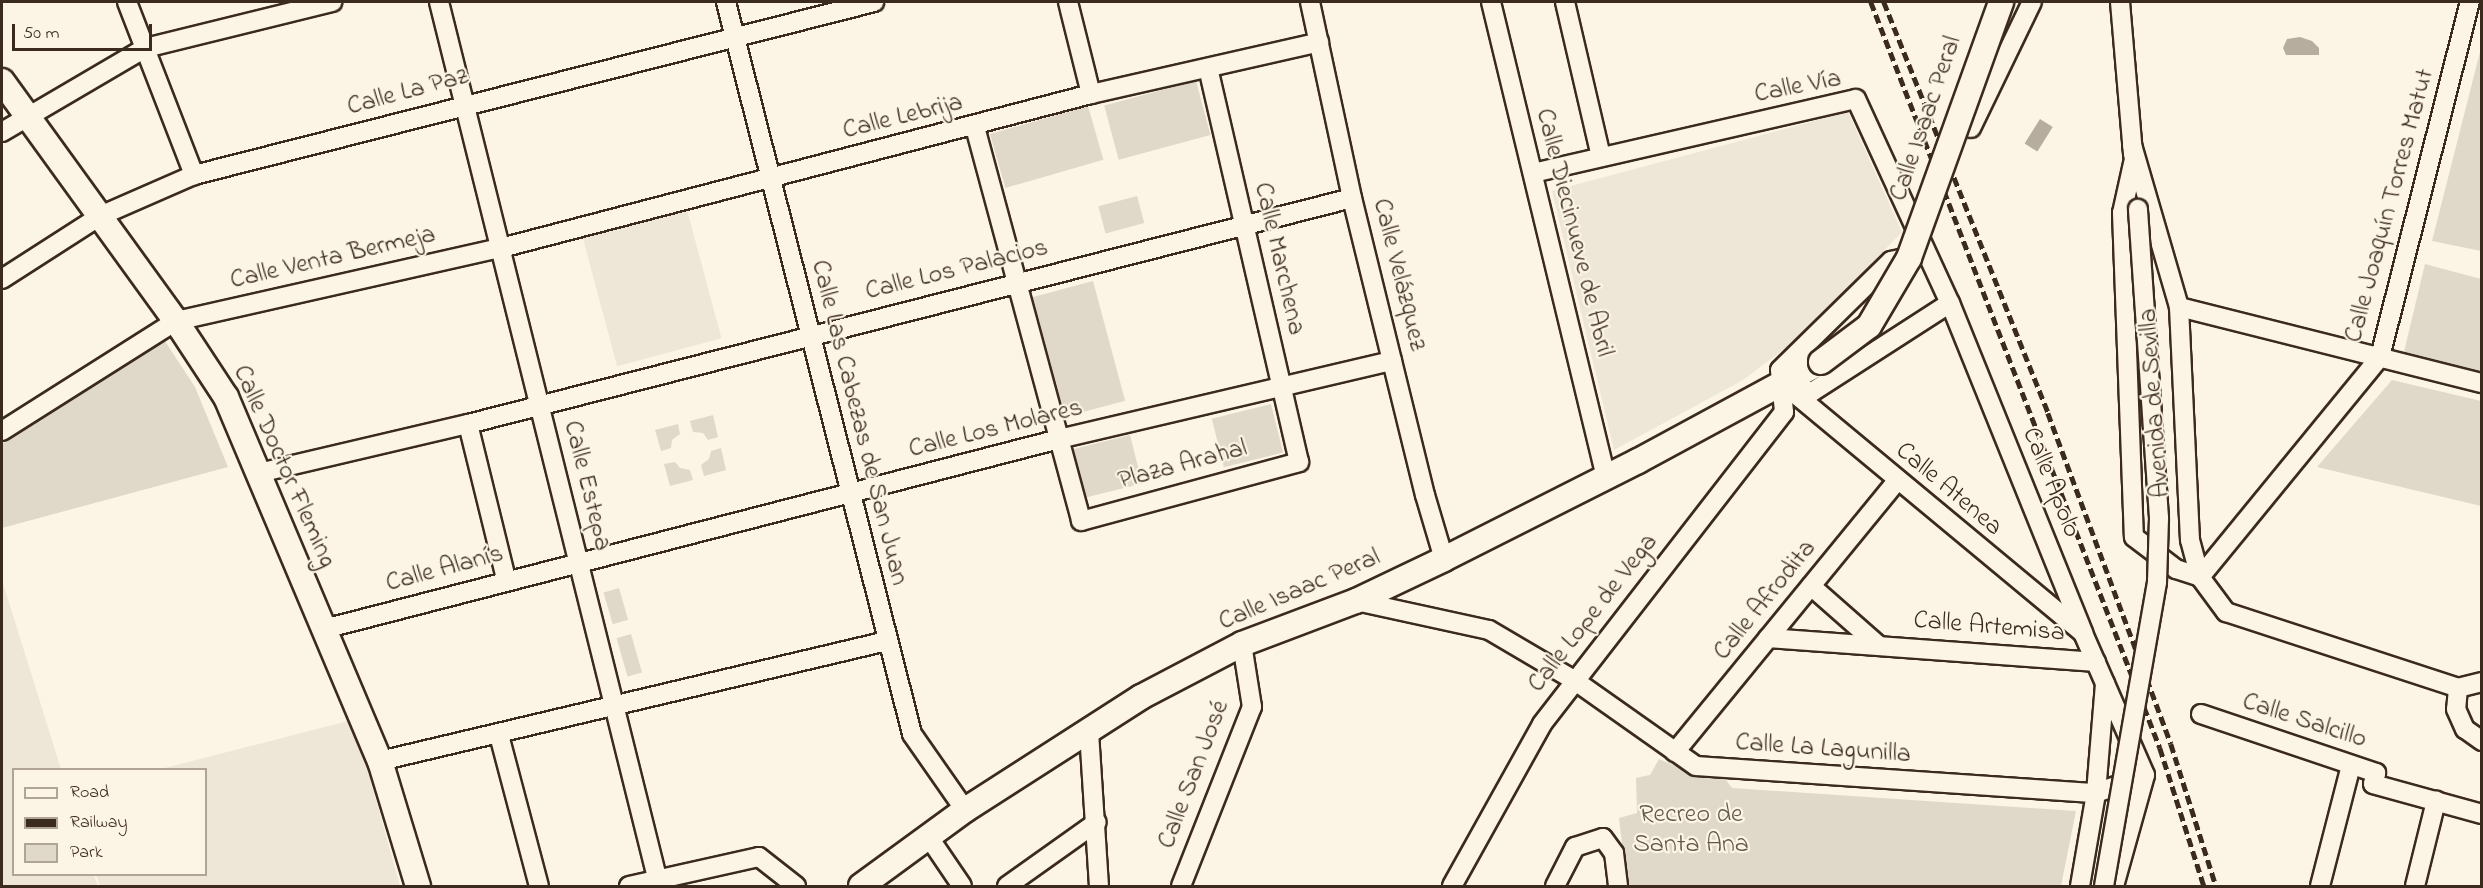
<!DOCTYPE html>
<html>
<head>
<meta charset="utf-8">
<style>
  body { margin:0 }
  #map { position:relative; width:2483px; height:888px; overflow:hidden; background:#fcf5e5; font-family:"Indie Flower",sans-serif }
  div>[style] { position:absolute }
  .built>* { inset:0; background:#eee6d6; transform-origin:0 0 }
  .green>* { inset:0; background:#e0d8c8; transform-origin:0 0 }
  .water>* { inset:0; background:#b7ad9e; transform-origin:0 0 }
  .roads { filter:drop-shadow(2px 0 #3b2a1e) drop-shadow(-2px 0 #3b2a1e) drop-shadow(0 2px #3b2a1e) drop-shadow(0 -2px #3b2a1e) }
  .minor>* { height:18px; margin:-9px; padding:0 9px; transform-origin:9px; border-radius:9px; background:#fcf5e5 }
  .major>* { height:24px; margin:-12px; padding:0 12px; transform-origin:12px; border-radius:12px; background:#fcf5e5 }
  .rail>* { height:4.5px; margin-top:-2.25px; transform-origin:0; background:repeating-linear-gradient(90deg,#3b2a1e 0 9px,transparent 0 13.5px) }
  .bridges { filter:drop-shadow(2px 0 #3b2a1e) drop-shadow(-2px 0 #3b2a1e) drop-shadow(0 2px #3b2a1e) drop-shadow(0 -2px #3b2a1e) }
  .minor-bridge>* { height:18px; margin:-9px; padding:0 9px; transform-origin:9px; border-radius:9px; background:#fcf5e5 }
  .major-bridge>* { height:24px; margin:-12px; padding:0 12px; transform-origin:12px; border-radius:12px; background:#fcf5e5 }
  span { translate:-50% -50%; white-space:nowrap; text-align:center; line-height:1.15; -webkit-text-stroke:4.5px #fcf5e5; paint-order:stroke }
  .street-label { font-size:26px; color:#3b2a1e }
  .park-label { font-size:26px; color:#645648 }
  .frame { position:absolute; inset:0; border:3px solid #3b2a1e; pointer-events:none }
  .legend { position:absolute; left:12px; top:768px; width:195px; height:108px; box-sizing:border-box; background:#fcf5e5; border:2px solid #afa495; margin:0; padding:8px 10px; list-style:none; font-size:18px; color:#3b2a1e }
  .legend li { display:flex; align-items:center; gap:12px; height:30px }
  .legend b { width:30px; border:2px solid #afa495 }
  .scale { position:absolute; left:12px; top:24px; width:140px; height:27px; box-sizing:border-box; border:3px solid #3b2a1e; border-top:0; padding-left:8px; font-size:18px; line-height:21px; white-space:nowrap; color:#3b2a1e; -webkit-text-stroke:4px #fcf5e5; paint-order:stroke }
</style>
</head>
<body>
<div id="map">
  <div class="built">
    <i style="clip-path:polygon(1848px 112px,1902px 232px,1801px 336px,1743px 380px,1614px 450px,1552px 191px)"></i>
    <i style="left:686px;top:206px;width:137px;height:108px;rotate:75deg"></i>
    <i style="clip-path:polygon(2px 580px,61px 769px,14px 770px,14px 874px,94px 875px,98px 886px,2px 886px)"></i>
    <i style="clip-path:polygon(348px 721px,363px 753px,400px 886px,100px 886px,96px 875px,206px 874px,206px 770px,161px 769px)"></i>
  </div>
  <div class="green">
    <i style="clip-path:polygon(2481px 48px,2482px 251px,2481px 251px,2432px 241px)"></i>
    <i style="left:1196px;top:81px;width:56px;height:95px;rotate:75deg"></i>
    <i style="left:1088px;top:106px;width:56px;height:102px;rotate:74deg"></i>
    <i style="left:1137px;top:196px;width:28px;height:40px;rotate:75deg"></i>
    <i style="clip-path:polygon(2425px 264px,2481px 279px,2481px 373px,2404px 352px)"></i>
    <i style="left:1093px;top:281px;width:124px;height:63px;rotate:75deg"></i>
    <i style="clip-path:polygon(163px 338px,195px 387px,228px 467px,2px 528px,2px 444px)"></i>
    <i style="clip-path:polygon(2392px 380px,2481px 401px,2481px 506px,2317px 467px)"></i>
    <i style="left:1271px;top:404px;width:50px;height:61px;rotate:76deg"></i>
    <i style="clip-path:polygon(713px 415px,718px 437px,708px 440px,703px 433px,693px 432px,690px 421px)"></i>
    <i style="clip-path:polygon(678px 424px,680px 434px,672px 440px,671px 448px,661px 451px,655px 430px)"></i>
    <i style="left:1130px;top:435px;width:50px;height:60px;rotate:76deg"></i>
    <i style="clip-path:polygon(721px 448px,726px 470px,704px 476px,701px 465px,709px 459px,711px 451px)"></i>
    <i style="clip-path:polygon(675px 462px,680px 468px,690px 470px,693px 480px,670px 486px,664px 464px)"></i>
    <i style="left:619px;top:588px;width:33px;height:16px;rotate:74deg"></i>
    <i style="left:631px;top:634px;width:40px;height:15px;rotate:74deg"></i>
    <i style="clip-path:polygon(1659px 759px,1696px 775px,1723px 776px,1732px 788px,2076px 811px,2061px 886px,1627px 886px,1619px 818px,1637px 813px,1636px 778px,1650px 775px)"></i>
  </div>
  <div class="water">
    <i style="clip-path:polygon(2300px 37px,2312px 41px,2319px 48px,2319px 55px,2286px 55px,2283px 48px,2287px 39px)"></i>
    <i style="left:2040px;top:119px;width:15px;height:29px;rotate:32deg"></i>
  </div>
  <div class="roads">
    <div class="minor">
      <i style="left:127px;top:2px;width:186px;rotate:68.8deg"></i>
      <i style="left:439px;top:2px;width:911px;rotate:76.02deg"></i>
      <i style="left:726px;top:2px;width:755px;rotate:75.74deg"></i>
      <i style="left:912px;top:734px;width:93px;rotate:55.1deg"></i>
      <i style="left:1068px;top:2px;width:95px;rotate:76deg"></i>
      <i style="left:1310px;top:2px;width:200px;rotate:77.9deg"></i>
      <i style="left:1352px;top:198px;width:306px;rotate:76.2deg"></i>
      <i style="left:1425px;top:495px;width:67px;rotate:73.5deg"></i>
      <i style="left:1491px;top:2px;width:489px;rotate:76.4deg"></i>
      <i style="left:1565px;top:2px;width:159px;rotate:76.9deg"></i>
      <i style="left:2120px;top:2px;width:154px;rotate:85.1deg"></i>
      <i style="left:975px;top:127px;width:408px;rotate:74.9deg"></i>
      <i style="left:1081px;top:521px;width:226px;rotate:-15.1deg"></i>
      <i style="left:1299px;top:462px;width:404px;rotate:-103deg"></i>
      <i style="left:1971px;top:128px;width:140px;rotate:-64.2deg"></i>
      <i style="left:2px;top:132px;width:166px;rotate:-30.4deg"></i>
      <i style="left:145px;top:48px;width:193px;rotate:-13.8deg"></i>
      <i style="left:2132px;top:145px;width:169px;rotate:73.8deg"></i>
      <i style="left:2179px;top:307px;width:233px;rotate:87.3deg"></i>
      <i style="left:2190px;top:540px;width:38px;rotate:75deg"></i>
      <i style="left:2200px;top:577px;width:44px;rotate:53.4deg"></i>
      <i style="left:2226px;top:612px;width:244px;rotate:18.1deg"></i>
      <i style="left:2134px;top:159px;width:55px;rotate:102.5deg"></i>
      <i style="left:2122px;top:213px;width:324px;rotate:87.9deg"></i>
      <i style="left:2134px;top:537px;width:53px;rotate:37.3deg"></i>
      <i style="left:2176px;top:569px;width:25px;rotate:18deg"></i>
      <i style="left:1533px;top:173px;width:331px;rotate:-12.9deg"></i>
      <i style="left:1856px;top:99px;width:225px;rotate:65.3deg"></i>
      <i style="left:1950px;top:303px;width:356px;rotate:68deg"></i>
      <i style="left:2083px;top:633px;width:155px;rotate:66.4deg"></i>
      <i style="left:2145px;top:775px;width:115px;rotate:105.6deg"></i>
      <i style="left:2px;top:279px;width:117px;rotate:-32.7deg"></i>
      <i style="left:100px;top:216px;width:103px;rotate:-23.6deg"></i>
      <i style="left:194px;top:175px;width:702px;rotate:-14.27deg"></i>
      <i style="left:2179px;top:307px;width:312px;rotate:14.1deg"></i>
      <i style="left:1782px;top:383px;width:391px;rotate:39.7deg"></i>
      <i style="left:1789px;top:385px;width:24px;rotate:17deg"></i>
      <i style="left:1812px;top:392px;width:164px;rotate:-32.8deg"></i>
      <i style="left:468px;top:424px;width:160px;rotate:76.2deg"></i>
      <i style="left:2px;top:431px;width:206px;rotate:-32.3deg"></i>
      <i style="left:176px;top:321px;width:333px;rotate:-12.7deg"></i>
      <i style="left:501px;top:248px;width:610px;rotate:-14.63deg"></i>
      <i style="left:1091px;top:94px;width:234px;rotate:-12.8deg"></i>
      <i style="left:259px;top:473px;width:215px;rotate:-13.2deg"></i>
      <i style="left:468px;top:424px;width:912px;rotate:-14.34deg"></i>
      <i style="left:2200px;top:577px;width:284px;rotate:-50.7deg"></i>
      <i style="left:2380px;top:357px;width:366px;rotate:-75.8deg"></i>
      <i style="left:1811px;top:586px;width:89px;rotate:41.4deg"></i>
      <i style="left:1356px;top:601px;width:136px;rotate:12.3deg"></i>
      <i style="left:1489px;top:630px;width:99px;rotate:30.5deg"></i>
      <i style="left:1574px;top:680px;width:149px;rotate:35.2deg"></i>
      <i style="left:1696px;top:766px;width:401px;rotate:3.9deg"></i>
      <i style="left:2096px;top:793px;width:41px;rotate:-19.7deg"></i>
      <i style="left:324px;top:629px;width:759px;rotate:-14.49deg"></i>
      <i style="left:1059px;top:439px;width:342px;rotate:-13.2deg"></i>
      <i style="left:1768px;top:638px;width:329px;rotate:4.2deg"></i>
      <i style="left:2482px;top:682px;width:25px;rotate:166deg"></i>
      <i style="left:2458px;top:688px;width:21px;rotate:95deg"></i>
      <i style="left:2456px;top:709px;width:22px;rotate:66deg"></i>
      <i style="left:2465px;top:729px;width:21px;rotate:35deg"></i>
      <i style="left:2201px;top:714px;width:185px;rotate:18.6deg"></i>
      <i style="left:2376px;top:773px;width:11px;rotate:105deg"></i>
      <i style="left:2373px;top:784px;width:113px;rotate:15.4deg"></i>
      <i style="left:1089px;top:732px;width:154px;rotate:86.3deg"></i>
      <i style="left:499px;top:735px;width:156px;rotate:75.2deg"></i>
      <i style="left:1675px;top:752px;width:350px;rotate:-50.7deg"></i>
      <i style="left:380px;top:761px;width:521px;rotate:-13.32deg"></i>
      <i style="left:928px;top:836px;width:60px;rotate:55.8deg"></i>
      <i style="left:629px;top:886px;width:133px;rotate:-12.6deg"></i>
      <i style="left:759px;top:857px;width:47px;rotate:38.1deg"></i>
      <i style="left:1007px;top:886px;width:110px;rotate:-35.4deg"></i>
      <i style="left:1181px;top:886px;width:193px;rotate:-68.4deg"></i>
      <i style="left:1252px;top:707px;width:64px;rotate:-99deg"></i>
      <i style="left:1452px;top:886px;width:185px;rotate:-60.9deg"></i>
      <i style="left:1542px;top:724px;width:395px;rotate:-52.2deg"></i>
      <i style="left:1784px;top:412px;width:42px;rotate:-95.4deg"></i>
      <i style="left:1780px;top:370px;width:156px;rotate:-44.5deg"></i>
      <i style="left:1891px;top:261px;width:27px;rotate:-13deg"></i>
      <i style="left:1555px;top:886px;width:44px;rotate:-62.9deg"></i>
      <i style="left:1575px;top:847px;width:29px;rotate:-18deg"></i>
      <i style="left:1603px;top:838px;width:19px;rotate:54deg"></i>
      <i style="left:1614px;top:853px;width:33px;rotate:83deg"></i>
      <i style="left:2080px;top:886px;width:94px;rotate:-80.2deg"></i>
      <i style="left:2096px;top:793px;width:110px;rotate:-85.3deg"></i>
      <i style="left:2320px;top:886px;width:125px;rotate:-75.6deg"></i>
      <i style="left:2415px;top:886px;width:88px;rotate:-76.1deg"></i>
    </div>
    <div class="major">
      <i style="left:2px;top:81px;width:296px;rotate:54.1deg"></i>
      <i style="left:176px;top:321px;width:91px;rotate:56.7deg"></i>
      <i style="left:226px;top:397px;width:395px;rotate:67.1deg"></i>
      <i style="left:380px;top:761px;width:131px;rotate:73.1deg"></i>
      <i style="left:861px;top:886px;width:129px;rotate:-36.2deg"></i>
      <i style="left:965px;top:810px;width:209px;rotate:-32.7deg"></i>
      <i style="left:1141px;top:697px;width:114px;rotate:-27.7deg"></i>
      <i style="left:1242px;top:644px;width:122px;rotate:-20.7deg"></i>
      <i style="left:1356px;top:601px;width:98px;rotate:-25.5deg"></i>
      <i style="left:1444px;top:559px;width:217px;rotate:-26.8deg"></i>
      <i style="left:1638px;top:461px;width:208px;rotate:-28.4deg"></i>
    </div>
  </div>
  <div class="rail">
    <i style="left:1871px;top:2px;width:800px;rotate:68.82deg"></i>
    <i style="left:2160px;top:748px;width:145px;rotate:72.3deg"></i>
    <i style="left:1884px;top:2px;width:443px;rotate:68.2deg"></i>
    <i style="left:2048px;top:413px;width:353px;rotate:69.6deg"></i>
    <i style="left:2171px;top:744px;width:149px;rotate:72.4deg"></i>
  </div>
  <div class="bridges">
    <div class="minor-bridge">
      <i style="left:2104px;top:886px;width:309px;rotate:-80.1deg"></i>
      <i style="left:2157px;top:582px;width:64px;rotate:-88.2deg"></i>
      <i style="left:2159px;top:518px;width:310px;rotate:-93.9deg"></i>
    </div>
    <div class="major-bridge">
      <i style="left:1821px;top:362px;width:60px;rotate:-36.9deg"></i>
      <i style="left:1869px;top:326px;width:79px;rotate:-59.5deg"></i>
      <i style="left:1909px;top:258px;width:272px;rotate:-70.2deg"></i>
    </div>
  </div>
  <div class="street-label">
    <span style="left:1798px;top:88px;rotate:-11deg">Calle Vía</span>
    <span style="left:408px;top:93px;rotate:-15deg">Calle La Paz</span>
    <span style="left:903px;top:118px;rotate:-14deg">Calle Lebrija</span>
    <span style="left:1927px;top:119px;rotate:-71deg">Calle Isaac Peral</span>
    <span style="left:2391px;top:206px;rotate:-75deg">Calle Joaquín Torres Matut</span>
    <span style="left:1573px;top:233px;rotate:76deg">Calle Diecinueve de Abril</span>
    <span style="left:333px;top:259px;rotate:-13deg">Calle Venta Bermeja</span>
    <span style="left:1278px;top:259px;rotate:77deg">Calle Marchena</span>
    <span style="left:957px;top:271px;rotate:-14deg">Calle Los Palacios</span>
    <span style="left:1398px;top:275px;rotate:76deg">Calle Velázquez</span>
    <span style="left:2156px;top:403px;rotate:-94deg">Avenida de Sevilla</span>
    <span style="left:858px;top:423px;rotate:76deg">Calle Las Cabezas de San Juan</span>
    <span style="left:996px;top:430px;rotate:-14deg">Calle Los Molares</span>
    <span style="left:1183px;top:466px;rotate:-15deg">Plaza Arahal</span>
    <span style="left:283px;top:467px;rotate:66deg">Calle Doctor Fleming</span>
    <span style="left:2050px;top:483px;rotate:68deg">Calle Apolo</span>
    <span style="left:586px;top:486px;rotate:76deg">Calle Estepa</span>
    <span style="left:1948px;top:490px;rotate:40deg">Calle Atenea</span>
    <span style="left:445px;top:570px;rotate:-15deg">Calle Alanís</span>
    <span style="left:1300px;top:591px;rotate:-23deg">Calle Isaac Peral</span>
    <span style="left:1766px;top:601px;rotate:-51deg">Calle Afrodita</span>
    <span style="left:1594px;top:614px;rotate:-52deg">Calle Lope de Vega</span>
    <span style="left:1989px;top:628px;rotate:5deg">Calle Artemisa</span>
    <span style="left:2304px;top:722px;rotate:18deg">Calle Salcillo</span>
    <span style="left:1823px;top:750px;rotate:4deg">Calle La Lagunilla</span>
    <span style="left:1195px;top:775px;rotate:-69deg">Calle San José</span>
  </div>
  <div class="park-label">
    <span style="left:1691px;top:831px">Recreo de<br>Santa Ana</span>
  </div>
  <div class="frame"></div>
  <ul class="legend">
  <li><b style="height:8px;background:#fcf5e5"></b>Road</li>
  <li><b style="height:8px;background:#3b2a1e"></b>Railway</li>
  <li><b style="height:16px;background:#e0d8c8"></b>Park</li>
  </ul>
  <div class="scale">50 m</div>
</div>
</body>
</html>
